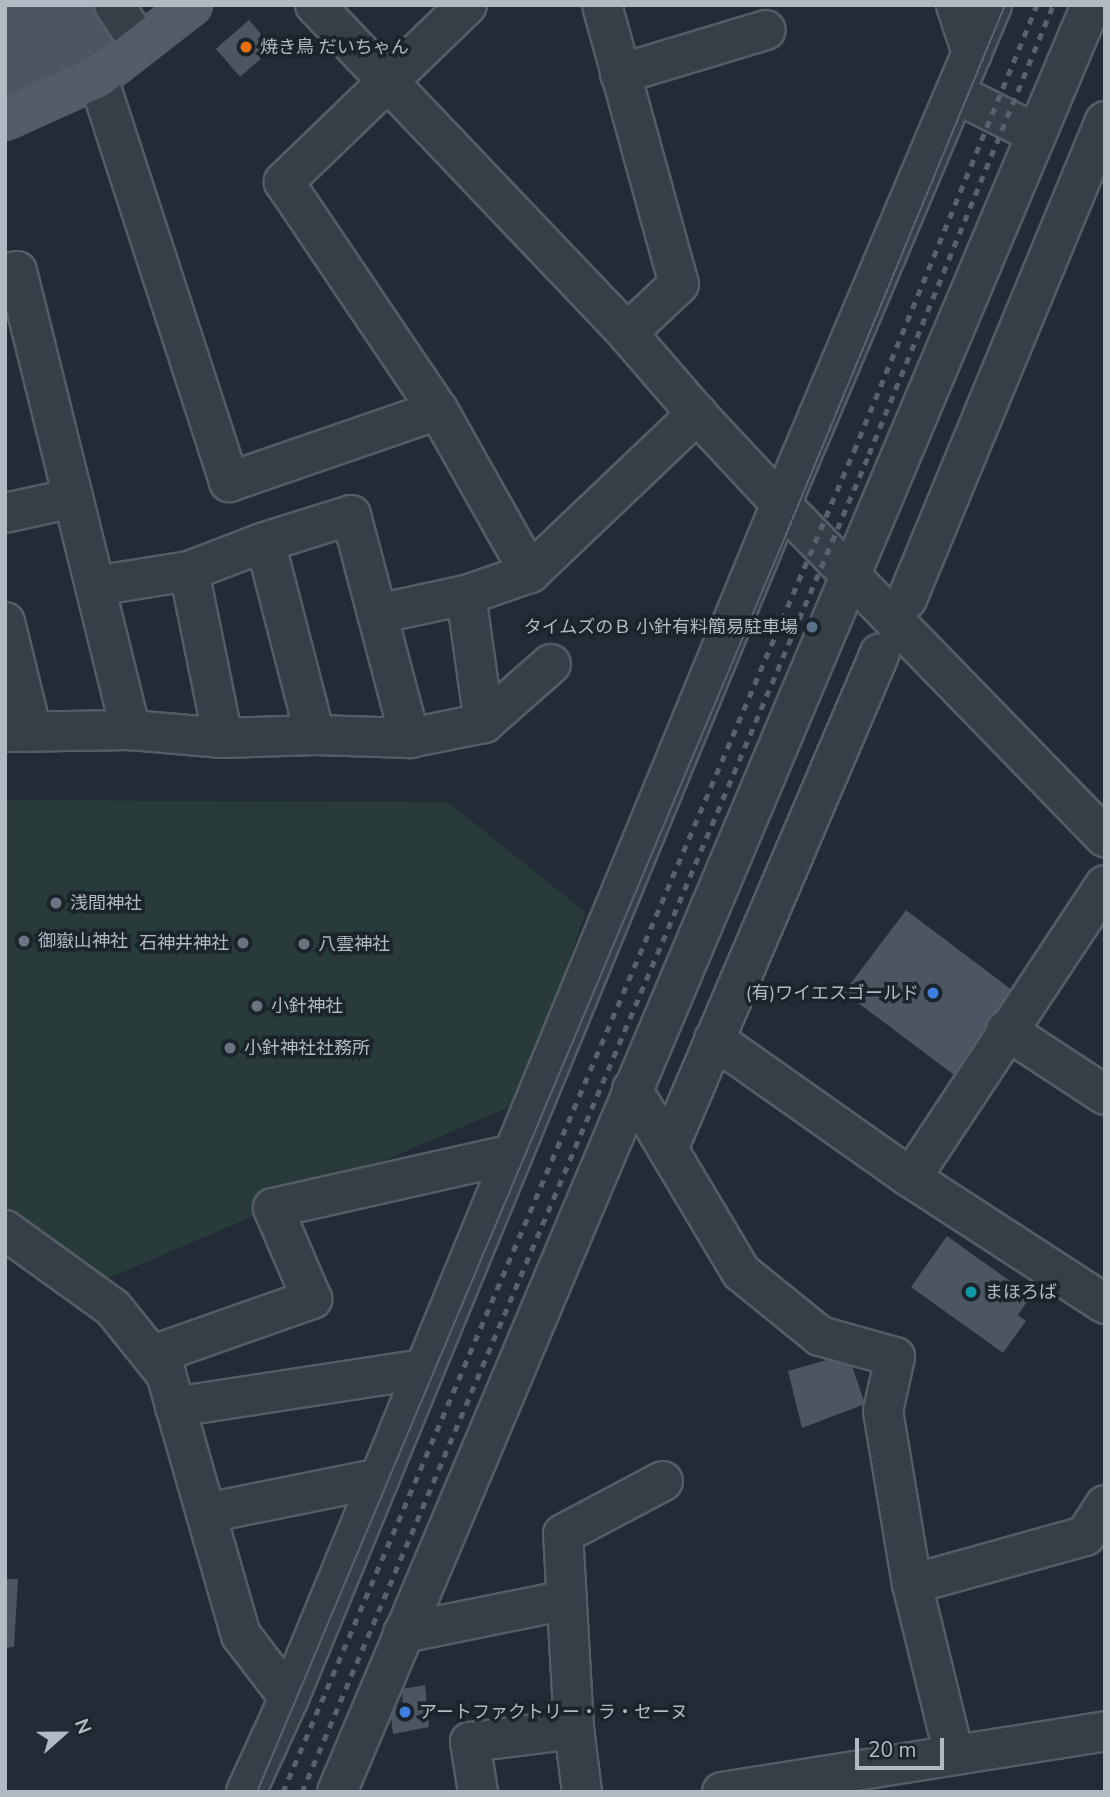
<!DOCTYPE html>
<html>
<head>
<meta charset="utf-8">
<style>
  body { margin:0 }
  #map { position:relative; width:1110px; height:1797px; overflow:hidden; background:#232c36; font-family:"Nunito Sans","Noto Sans JP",sans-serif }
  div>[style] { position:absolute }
  .green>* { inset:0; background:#283a39 }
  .building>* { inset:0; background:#4b5662; transform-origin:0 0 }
  .roads { filter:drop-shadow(2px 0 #545c65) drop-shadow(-2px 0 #545c65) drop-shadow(0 2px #545c65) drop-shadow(0 -2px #545c65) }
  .minor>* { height:38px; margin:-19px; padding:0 19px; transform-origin:19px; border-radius:19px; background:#363e47 }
  .major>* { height:38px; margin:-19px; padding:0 19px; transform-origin:19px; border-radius:19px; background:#545d67 }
  .tram>* { height:2px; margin:-1px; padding:0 1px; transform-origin:1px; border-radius:1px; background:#58626e }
  .rail>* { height:5px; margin-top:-2.5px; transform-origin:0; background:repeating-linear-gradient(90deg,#58626e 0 7px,transparent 0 14px) }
  .dots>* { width:19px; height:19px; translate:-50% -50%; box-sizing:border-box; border:4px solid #1b232b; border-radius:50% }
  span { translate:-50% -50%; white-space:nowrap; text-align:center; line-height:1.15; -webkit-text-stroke:7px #1b232b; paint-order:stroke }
  .poi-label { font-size:18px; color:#b1b9c3 }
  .left { translate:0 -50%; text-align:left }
  .right { translate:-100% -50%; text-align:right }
  .frame { position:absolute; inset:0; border:7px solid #b1b9c3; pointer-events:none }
  .north { position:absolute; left:28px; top:1699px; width:70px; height:70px; -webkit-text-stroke:5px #1b232b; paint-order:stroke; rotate:69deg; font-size:19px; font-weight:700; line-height:28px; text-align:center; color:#b1b9c3 }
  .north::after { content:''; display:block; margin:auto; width:24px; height:32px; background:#b1b9c3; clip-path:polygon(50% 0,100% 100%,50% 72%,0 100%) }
  .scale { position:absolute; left:855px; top:1738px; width:89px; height:32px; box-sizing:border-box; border:4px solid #b1b9c3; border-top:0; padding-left:9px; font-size:21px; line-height:24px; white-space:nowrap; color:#b1b9c3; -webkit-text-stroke:5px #1b232b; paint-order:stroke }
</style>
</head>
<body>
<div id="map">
  <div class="green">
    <i style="clip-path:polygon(5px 800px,448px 802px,585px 912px,525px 1100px,104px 1280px,5px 1206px)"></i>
  </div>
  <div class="building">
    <i style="clip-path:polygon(5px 5px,99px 5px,123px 41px,81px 66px,5px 100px)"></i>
    <i style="left:249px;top:20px;width:37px;height:44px;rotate:49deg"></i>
    <i style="left:906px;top:910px;width:141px;height:103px;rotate:37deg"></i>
    <i style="clip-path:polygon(947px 1236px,1031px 1296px,1018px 1315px,1026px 1321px,1003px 1353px,911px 1287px)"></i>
    <i style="clip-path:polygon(848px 1354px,865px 1404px,802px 1428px,788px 1371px)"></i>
    <i style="clip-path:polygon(5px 1579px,18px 1579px,14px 1647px,5px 1648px)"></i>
    <i style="clip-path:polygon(425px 1685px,429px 1727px,393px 1734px,390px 1708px,403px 1707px,402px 1689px)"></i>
  </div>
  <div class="roads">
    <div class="minor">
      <i style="left:114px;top:5px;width:48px;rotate:56deg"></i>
      <i style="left:315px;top:5px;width:453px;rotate:46.4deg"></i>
      <i style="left:627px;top:333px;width:107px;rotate:49.2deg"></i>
      <i style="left:697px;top:414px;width:123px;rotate:47deg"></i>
      <i style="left:781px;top:504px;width:465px;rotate:45.8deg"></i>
      <i style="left:467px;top:5px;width:255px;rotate:136deg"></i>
      <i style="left:284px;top:182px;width:275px;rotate:56deg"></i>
      <i style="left:438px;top:410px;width:187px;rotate:60.6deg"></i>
      <i style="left:602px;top:5px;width:289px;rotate:74.6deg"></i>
      <i style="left:679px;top:284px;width:71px;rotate:136.7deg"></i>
      <i style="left:956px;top:5px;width:51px;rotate:71.6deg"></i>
      <i style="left:620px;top:74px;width:152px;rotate:-16.8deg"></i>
      <i style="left:98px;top:78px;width:425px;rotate:72deg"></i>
      <i style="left:229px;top:482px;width:221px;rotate:-19deg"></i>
      <i style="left:955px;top:93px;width:91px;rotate:26.8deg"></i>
      <i style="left:5px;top:274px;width:12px;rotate:-14deg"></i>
      <i style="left:17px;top:271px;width:473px;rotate:76.1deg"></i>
      <i style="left:5px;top:513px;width:70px;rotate:-12.4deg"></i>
      <i style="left:189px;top:571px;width:170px;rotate:78.5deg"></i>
      <i style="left:95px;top:586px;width:95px;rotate:-9.1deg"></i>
      <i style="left:189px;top:571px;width:81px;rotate:-20.9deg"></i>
      <i style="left:907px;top:599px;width:517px;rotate:-67.5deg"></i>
      <i style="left:377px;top:614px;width:91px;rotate:-12.1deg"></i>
      <i style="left:5px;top:622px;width:113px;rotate:76.2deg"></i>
      <i style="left:484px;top:723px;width:89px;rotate:-41.4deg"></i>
      <i style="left:5px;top:732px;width:126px;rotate:-0.9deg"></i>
      <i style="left:131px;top:730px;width:92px;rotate:5deg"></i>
      <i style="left:223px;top:738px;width:92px;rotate:-1.9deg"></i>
      <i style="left:315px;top:735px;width:95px;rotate:1.8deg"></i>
      <i style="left:410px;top:738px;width:76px;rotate:-11.5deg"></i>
      <i style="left:484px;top:723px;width:129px;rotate:-98deg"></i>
      <i style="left:466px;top:595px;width:68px;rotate:-19deg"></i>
      <i style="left:530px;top:573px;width:231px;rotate:-43.6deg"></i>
      <i style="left:315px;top:735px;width:199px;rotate:-104.5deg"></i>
      <i style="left:265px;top:542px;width:90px;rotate:-17.4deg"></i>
      <i style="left:351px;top:515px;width:231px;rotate:75.2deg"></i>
      <i style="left:1006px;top:1030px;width:118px;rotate:33.3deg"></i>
      <i style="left:714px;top:1039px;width:241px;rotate:35.2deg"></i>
      <i style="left:911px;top:1178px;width:231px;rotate:33deg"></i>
      <i style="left:632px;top:1089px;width:213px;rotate:59.2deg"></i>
      <i style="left:741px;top:1272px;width:102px;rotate:39deg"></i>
      <i style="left:820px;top:1336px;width:78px;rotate:15.6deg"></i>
      <i style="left:895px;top:1357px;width:55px;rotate:102.5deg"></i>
      <i style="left:883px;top:1411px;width:175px;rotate:80.5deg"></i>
      <i style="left:912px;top:1584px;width:176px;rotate:76.2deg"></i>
      <i style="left:668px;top:1149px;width:539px;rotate:-66.86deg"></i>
      <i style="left:911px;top:1178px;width:351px;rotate:-56.5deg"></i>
      <i style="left:5px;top:1230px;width:133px;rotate:35.8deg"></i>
      <i style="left:113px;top:1308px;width:85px;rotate:51.2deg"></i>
      <i style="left:166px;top:1374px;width:272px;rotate:74deg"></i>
      <i style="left:241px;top:1635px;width:79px;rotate:52.7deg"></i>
      <i style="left:153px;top:1355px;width:169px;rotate:-19.4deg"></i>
      <i style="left:312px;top:1299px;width:99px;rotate:-113.2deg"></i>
      <i style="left:273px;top:1208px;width:245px;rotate:-12.7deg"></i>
      <i style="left:175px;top:1407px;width:252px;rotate:-8.7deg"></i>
      <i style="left:206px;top:1513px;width:177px;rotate:-11.4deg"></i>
      <i style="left:912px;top:1584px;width:180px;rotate:-15.5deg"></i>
      <i style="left:1085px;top:1536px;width:37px;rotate:-57deg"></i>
      <i style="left:403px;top:1633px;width:167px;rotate:-11.4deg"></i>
      <i style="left:246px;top:1792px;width:103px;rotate:-65.4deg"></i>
      <i style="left:289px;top:1698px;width:1291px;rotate:-67.61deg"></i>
      <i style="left:781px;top:504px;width:542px;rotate:-67.08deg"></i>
      <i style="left:337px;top:1792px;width:1940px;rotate:-67.12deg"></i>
      <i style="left:478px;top:1792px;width:51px;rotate:-99.1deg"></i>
      <i style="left:470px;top:1742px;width:105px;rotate:-7.1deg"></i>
      <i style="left:582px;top:1792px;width:64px;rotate:-97.2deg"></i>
      <i style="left:574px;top:1729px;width:195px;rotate:-93.2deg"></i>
      <i style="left:563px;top:1534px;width:113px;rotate:-27.9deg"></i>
      <i style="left:722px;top:1792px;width:388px;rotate:-9deg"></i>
    </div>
    <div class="major">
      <i style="left:5px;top:120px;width:102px;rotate:-24.3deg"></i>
      <i style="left:98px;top:78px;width:119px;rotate:-37.8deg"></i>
    </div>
  </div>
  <div class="tram">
    <i style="left:257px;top:1792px;width:1362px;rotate:-67.18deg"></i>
    <i style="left:785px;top:537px;width:576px;rotate:-67.53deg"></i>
  </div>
  <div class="rail">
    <i style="left:283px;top:1792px;width:1458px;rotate:-66.94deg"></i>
    <i style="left:854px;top:451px;width:482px;rotate:-67.7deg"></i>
    <i style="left:302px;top:1792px;width:1453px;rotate:-67.03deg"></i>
    <i style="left:869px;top:454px;width:485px;rotate:-67.7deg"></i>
  </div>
  <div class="dots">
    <i style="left:246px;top:47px;background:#e8710a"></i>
    <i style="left:812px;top:627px;background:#5c6f8a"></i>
    <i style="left:56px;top:903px;background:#6b7280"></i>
    <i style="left:24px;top:941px;background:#6b7280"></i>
    <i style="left:243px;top:943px;background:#6b7280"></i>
    <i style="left:304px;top:944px;background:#6b7280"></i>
    <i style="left:933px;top:993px;background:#3f7fe0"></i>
    <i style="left:257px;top:1006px;background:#6b7280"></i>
    <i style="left:230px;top:1048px;background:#6b7280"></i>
    <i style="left:971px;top:1292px;background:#0f9aa8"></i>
    <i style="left:405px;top:1712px;background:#3f7fe0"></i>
  </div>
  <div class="poi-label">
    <span class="left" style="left:260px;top:47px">焼き鳥 だいちゃん</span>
    <span class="right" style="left:798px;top:627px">タイムズのＢ 小針有料簡易駐車場</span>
    <span class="left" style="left:70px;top:903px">浅間神社</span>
    <span class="left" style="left:38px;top:941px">御嶽山神社</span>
    <span class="right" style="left:229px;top:943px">石神井神社</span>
    <span class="left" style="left:318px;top:944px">八雲神社</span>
    <span class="right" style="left:919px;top:993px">(有)ワイエスゴールド</span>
    <span class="left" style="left:271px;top:1006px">小針神社</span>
    <span class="left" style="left:244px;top:1048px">小針神社社務所</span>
    <span class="left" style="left:985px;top:1292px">まほろば</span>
    <span class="left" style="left:419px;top:1712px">アートファクトリー・ラ・セーヌ</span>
  </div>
  <div class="frame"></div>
  <div class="north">N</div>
  <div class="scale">20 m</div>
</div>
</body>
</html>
